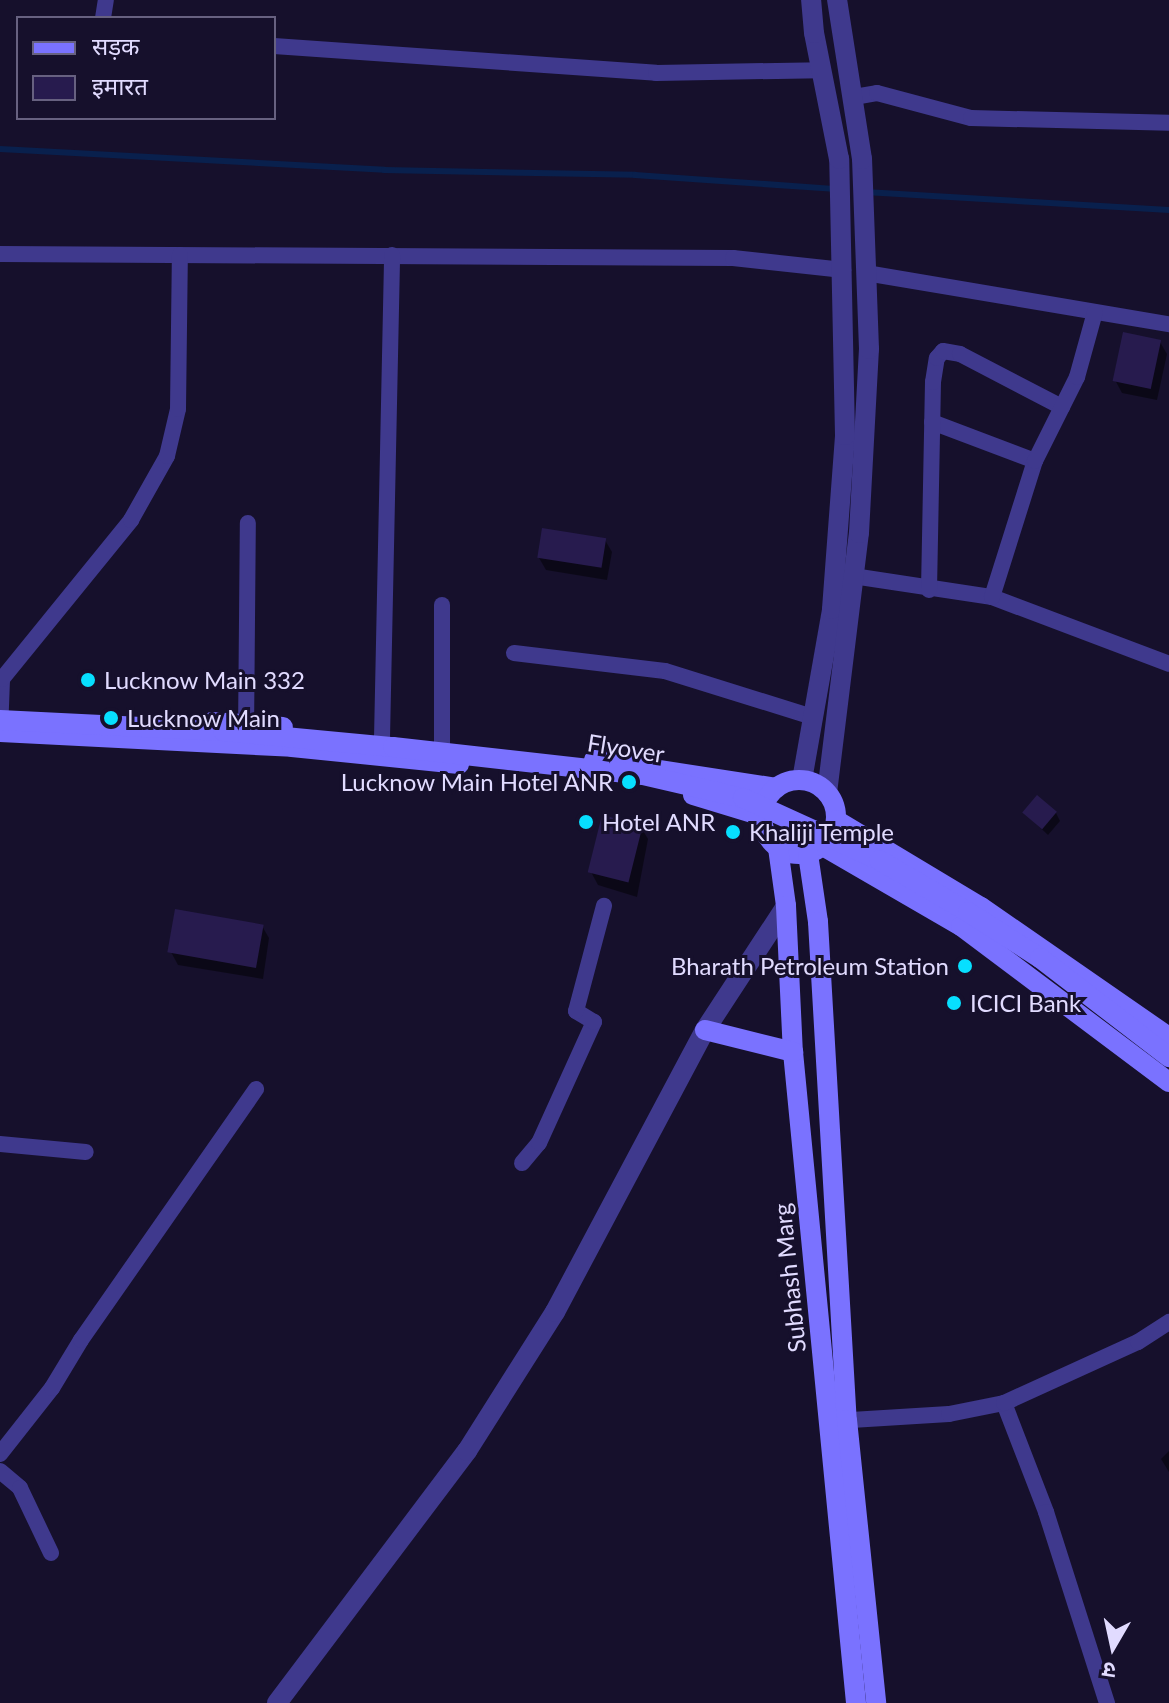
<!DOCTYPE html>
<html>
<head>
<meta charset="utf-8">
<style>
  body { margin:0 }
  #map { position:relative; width:1169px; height:1703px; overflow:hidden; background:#16102c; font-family:Lato,"Noto Sans Devanagari",sans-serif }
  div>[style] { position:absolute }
  .shadow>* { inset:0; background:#0007 }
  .stream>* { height:6px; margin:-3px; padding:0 3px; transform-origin:3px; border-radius:3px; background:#09204d }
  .building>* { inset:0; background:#271b4e; transform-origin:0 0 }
  .minor>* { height:16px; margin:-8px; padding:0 8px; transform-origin:8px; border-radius:8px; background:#3f398d }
  .tertiary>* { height:20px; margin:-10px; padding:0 10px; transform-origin:10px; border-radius:10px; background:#3f398d }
  .secondary>* { height:20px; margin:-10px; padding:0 10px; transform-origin:10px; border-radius:10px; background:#7a72ff }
  .secondary>.ring { margin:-10px; padding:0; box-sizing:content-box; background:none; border:20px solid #7a72ff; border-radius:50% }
  .secondary-bridge>* { height:20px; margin:-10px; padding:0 10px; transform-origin:10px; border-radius:10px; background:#7a72ff }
  .dots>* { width:22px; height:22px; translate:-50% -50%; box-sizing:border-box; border:4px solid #16102c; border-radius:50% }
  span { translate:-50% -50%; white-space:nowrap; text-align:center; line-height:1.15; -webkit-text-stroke:6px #16102c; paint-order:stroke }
  .poi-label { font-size:24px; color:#e1dbff }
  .left { translate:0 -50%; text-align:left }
  .right { translate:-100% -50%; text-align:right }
  .street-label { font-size:24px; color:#e1dbff }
  .legend { position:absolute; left:16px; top:16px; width:260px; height:104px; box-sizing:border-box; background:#16102c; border:2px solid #676180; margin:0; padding:10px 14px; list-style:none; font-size:24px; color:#e1dbff }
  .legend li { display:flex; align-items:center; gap:16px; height:40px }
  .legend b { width:40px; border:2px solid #676180 }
  .north { position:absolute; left:1073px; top:1607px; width:80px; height:80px; -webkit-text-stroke:6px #16102c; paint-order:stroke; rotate:189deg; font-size:22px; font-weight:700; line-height:32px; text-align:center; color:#e1dbff }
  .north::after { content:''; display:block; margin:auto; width:28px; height:36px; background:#e1dbff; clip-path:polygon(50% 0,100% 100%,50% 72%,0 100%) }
</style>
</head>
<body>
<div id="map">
  <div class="shadow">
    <i style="clip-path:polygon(1160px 342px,1167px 354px,1157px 400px,1122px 393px,1115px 380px)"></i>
    <i style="clip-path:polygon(605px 540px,612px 552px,607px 580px,546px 570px,539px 558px)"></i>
    <i style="clip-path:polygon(1025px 813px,1056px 813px,1060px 821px,1048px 835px)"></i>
    <i style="clip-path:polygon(641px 827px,648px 839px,637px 897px,598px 885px,591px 872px)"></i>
    <i style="clip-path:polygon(262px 926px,269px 938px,263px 979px,178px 965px,171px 952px)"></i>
    <i style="clip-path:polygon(1169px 1451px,1169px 1472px,1161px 1459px)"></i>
  </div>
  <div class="stream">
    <i style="left:0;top:149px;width:385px;rotate:3.1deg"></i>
    <i style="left:384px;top:170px;width:251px;rotate:1.1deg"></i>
    <i style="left:635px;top:175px;width:199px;rotate:4deg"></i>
    <i style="left:865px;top:192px;width:305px;rotate:3.4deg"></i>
  </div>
  <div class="building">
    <i style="left:1123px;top:332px;width:39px;height:50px;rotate:12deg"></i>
    <i style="left:542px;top:528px;width:65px;height:30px;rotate:9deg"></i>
    <i style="left:1037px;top:795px;width:26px;height:23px;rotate:40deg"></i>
    <i style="left:602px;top:815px;width:42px;height:59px;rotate:14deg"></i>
    <i style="left:175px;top:909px;width:90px;height:44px;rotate:10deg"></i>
  </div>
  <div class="minor">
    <i style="left:103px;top:18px;width:18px;rotate:-81deg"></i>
    <i style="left:274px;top:46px;width:383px;rotate:4deg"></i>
    <i style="left:656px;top:73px;width:164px;rotate:-1deg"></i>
    <i style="left:854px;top:97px;width:23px;rotate:-10deg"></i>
    <i style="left:877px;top:93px;width:97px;rotate:14.9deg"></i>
    <i style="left:971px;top:118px;width:198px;rotate:1.4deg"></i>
    <i style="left:0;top:254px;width:733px;rotate:0.31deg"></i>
    <i style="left:733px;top:258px;width:111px;rotate:6.2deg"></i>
    <i style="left:866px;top:273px;width:307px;rotate:9.6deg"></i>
    <i style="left:932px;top:422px;width:110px;rotate:20.7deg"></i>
    <i style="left:853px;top:576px;width:141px;rotate:8.6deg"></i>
    <i style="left:992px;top:597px;width:189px;rotate:20.7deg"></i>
    <i style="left:929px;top:590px;width:208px;rotate:-88.9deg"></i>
    <i style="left:933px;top:382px;width:24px;rotate:-81deg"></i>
    <i style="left:937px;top:358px;width:9px;rotate:-49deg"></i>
    <i style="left:943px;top:351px;width:17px;rotate:10deg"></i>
    <i style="left:960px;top:354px;width:115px;rotate:27.5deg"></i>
    <i style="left:992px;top:597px;width:143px;rotate:-72.5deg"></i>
    <i style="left:1035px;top:461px;width:94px;rotate:-63.4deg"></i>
    <i style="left:1077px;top:377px;width:67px;rotate:-74.5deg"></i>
    <i style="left:514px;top:653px;width:152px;rotate:6.8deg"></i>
    <i style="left:665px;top:671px;width:155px;rotate:17.3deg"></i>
    <i style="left:0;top:732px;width:53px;rotate:-87.8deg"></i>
    <i style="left:2px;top:679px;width:205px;rotate:-50.9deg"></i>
    <i style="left:131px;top:520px;width:73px;rotate:-60.6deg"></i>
    <i style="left:167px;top:456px;width:48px;rotate:-76.8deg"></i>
    <i style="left:178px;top:409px;width:154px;rotate:-89.3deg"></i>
    <i style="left:246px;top:734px;width:211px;rotate:-89.5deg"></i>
    <i style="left:382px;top:738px;width:483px;rotate:-88.8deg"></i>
    <i style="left:442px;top:744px;width:139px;rotate:-90deg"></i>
    <i style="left:0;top:1144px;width:86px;rotate:5.3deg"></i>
    <i style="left:522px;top:1163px;width:26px;rotate:-50deg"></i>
    <i style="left:539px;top:1143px;width:133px;rotate:-65.6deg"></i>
    <i style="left:594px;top:1022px;width:21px;rotate:-149deg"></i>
    <i style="left:576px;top:1011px;width:109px;rotate:-75.1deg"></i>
    <i style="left:1004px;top:1403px;width:117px;rotate:68.9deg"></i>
    <i style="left:1046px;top:1512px;width:201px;rotate:72.3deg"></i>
    <i style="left:835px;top:1421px;width:114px;rotate:-3.5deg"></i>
    <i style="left:949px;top:1414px;width:56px;rotate:-11.3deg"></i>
    <i style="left:1004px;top:1403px;width:147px;rotate:-24.5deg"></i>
    <i style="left:1138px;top:1342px;width:37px;rotate:-33deg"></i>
    <i style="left:0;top:1454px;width:84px;rotate:-51.8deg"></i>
    <i style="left:52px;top:1388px;width:56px;rotate:-58.9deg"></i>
    <i style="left:81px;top:1340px;width:306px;rotate:-55.1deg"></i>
    <i style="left:0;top:1471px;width:26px;rotate:40deg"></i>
    <i style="left:20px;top:1488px;width:72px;rotate:64.5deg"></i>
  </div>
  <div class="tertiary">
    <i style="left:802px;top:780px;width:174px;rotate:-80deg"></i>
    <i style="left:832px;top:609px;width:174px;rotate:-85.7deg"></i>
    <i style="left:845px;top:435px;width:276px;rotate:-91.2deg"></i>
    <i style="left:839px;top:159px;width:128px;rotate:-101.2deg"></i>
    <i style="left:814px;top:33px;width:33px;rotate:-95deg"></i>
    <i style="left:827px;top:793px;width:262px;rotate:-83deg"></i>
    <i style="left:859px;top:533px;width:184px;rotate:-86.9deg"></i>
    <i style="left:869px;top:349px;width:190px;rotate:-92.1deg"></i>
    <i style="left:862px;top:159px;width:161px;rotate:-98.9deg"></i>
    <i style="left:277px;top:1703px;width:316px;rotate:-53deg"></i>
    <i style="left:467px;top:1451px;width:165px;rotate:-57.7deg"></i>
    <i style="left:555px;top:1312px;width:319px;rotate:-62deg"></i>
    <i style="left:705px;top:1030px;width:148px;rotate:-56.8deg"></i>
  </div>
  <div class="secondary">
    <i style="left:212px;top:722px;width:71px;rotate:4deg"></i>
    <i style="left:0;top:732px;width:292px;rotate:2.9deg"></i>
    <i style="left:292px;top:747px;width:168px;rotate:5.8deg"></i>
    <i style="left:594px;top:760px;width:184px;rotate:8.7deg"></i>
    <i class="ring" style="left:762px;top:780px;width:54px;height:54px"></i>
    <i style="left:693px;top:795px;width:72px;rotate:16.9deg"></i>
    <i style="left:836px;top:820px;width:169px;rotate:31deg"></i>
    <i style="left:981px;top:907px;width:229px;rotate:34.7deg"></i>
    <i style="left:823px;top:846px;width:160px;rotate:30.1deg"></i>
    <i style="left:961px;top:926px;width:260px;rotate:36.9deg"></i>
    <i style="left:778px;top:848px;width:59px;rotate:82.1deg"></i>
    <i style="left:786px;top:906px;width:146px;rotate:87.3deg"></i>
    <i style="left:793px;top:1052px;width:654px;rotate:84.47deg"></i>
    <i style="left:808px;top:854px;width:69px;rotate:81.6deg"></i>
    <i style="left:818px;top:922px;width:499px;rotate:86.7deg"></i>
    <i style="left:847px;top:1420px;width:284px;rotate:84.1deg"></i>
    <i style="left:705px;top:1030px;width:91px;rotate:14deg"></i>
  </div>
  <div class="secondary-bridge">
    <i style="left:0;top:720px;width:223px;rotate:2.8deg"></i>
    <i style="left:223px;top:731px;width:171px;rotate:5.4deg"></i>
    <i style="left:393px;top:747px;width:252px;rotate:6.4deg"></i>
    <i style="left:643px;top:775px;width:103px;rotate:13deg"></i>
    <i style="left:743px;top:798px;width:149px;rotate:24.5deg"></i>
    <i style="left:879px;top:860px;width:103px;rotate:30.3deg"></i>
    <i style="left:968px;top:912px;width:85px;rotate:32.6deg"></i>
    <i style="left:1040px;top:958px;width:163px;rotate:37.5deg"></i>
  </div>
  <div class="dots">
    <i style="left:88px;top:680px;background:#07dfff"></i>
    <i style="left:111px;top:718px;background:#07dfff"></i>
    <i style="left:629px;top:782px;background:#07dfff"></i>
    <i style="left:586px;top:822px;background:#07dfff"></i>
    <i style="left:733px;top:832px;background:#07dfff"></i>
    <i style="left:965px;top:966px;background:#07dfff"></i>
    <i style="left:954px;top:1003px;background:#07dfff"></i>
  </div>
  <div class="poi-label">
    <span class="left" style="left:104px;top:680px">Lucknow Main 332</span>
    <span class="left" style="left:127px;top:718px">Lucknow Main</span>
    <span class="right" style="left:613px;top:782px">Lucknow Main Hotel ANR</span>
    <span class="left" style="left:602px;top:822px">Hotel ANR</span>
    <span class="left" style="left:749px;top:832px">Khaliji Temple</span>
    <span class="right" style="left:949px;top:966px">Bharath Petroleum Station</span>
    <span class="left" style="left:970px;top:1003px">ICICI Bank</span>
  </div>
  <div class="street-label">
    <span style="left:626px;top:748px;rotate:9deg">Flyover</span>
    <span style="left:789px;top:1278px;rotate:-96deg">Subhash Marg</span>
  </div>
  <ul class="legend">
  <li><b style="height:10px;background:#7a72ff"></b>सड़क</li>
  <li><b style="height:22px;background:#271b4e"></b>इमारत</li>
  </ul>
  <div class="north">उ</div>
</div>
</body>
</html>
